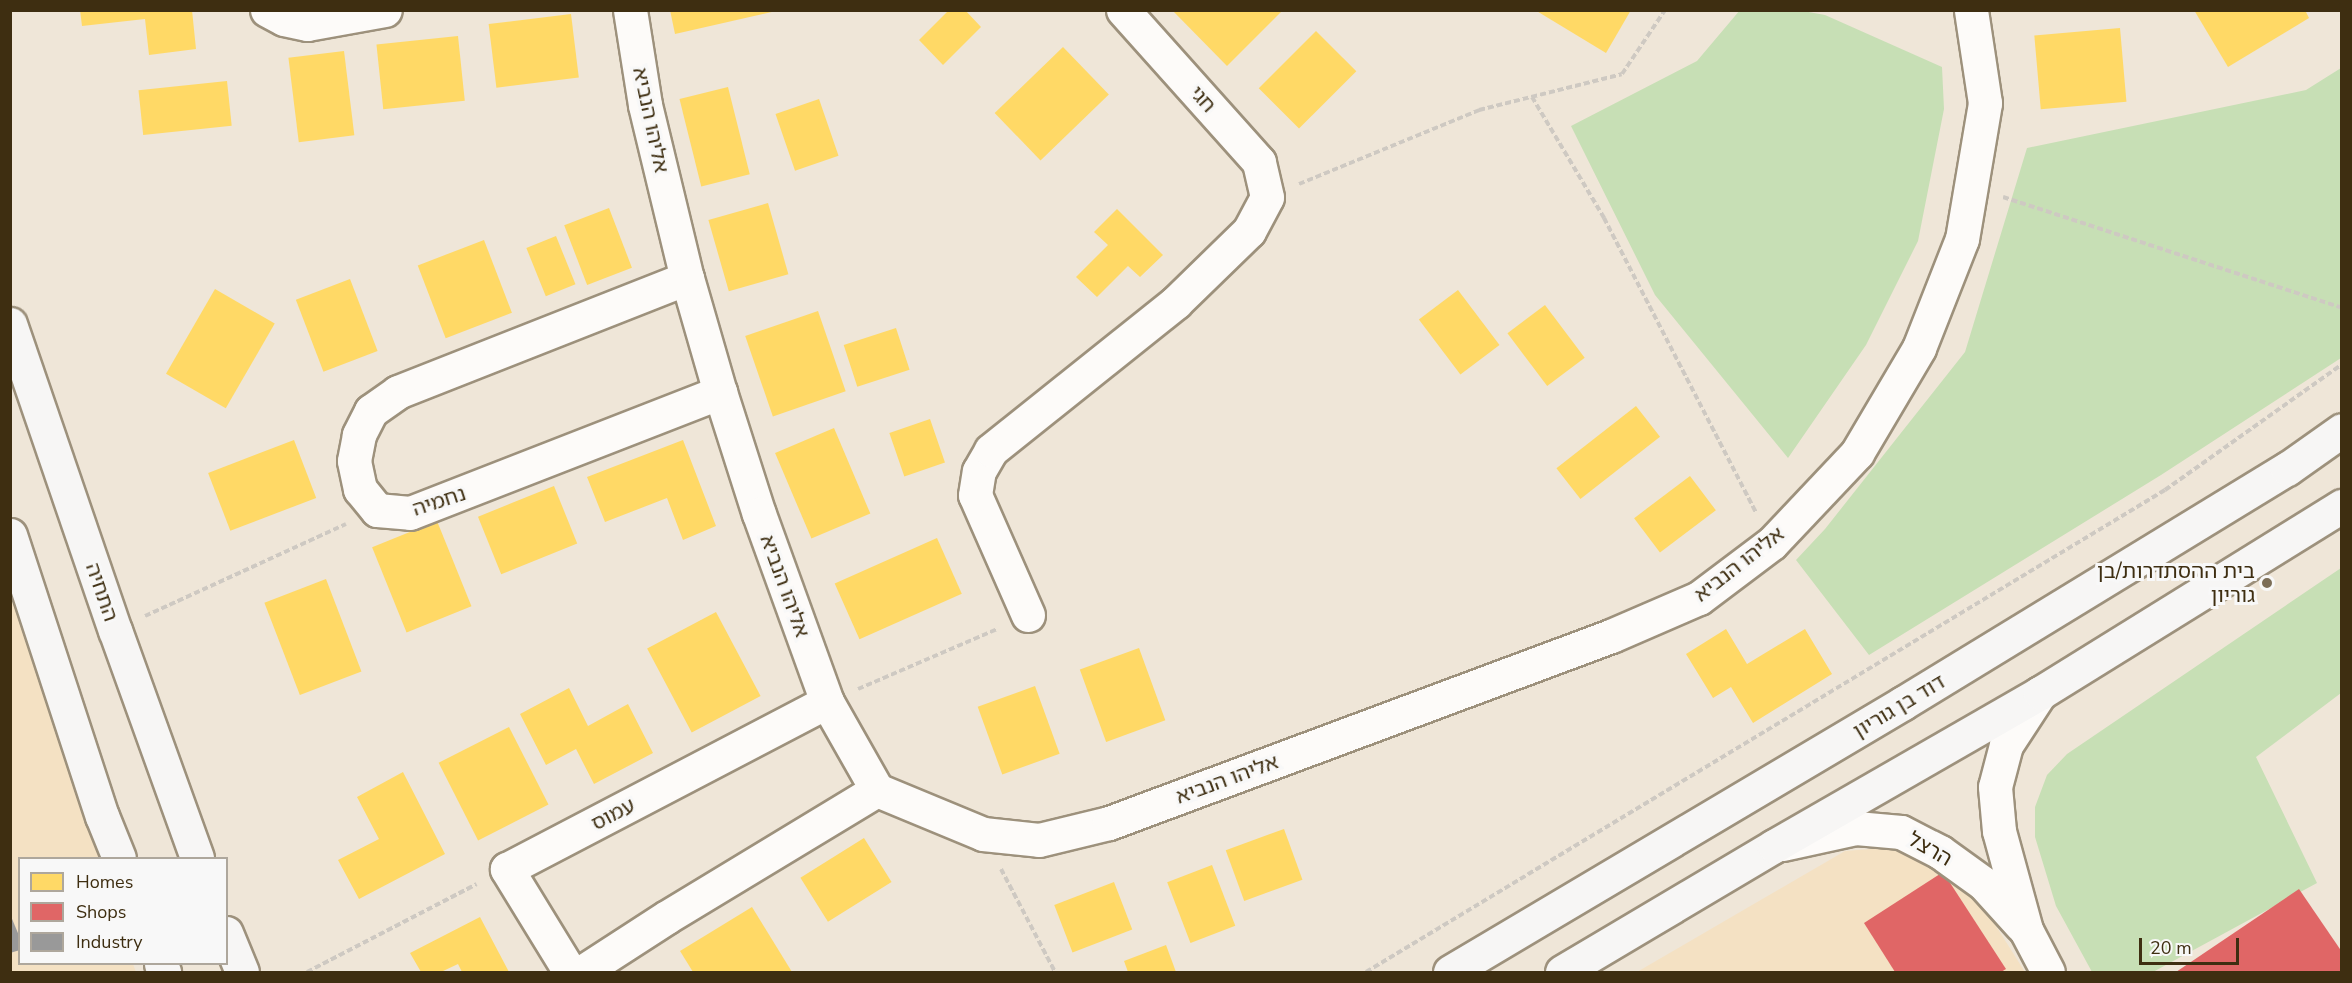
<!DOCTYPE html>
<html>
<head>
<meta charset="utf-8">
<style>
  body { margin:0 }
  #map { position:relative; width:2352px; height:983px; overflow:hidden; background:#efe6d8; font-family:"Nunito Sans","Noto Sans Hebrew",sans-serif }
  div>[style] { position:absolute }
  .built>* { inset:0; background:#f4e1c3 }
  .green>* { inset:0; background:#c7dfb5 }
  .homes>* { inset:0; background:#ffd966; transform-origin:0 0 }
  .shops>* { inset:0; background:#e06666 }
  .industry>* { inset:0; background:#999 }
  .path>* { height:4px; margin-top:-2px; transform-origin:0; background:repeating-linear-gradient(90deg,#cec9c2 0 6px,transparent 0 9px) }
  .roads { filter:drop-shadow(2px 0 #9d917c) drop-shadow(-2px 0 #9d917c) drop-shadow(0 2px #9d917c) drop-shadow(0 -2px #9d917c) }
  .street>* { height:33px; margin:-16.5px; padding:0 16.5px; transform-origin:16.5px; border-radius:16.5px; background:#fdfbf9 }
  .secondary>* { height:33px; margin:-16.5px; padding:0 16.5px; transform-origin:16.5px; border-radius:16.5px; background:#f7f6f5 }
  .dots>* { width:16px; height:16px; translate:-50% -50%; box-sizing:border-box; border:3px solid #f8f8f8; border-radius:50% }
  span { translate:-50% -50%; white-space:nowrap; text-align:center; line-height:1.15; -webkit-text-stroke:6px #f8f8f8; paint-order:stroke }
  .street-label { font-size:21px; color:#3e2e11 }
  .poi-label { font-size:21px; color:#3e2e11 }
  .right { translate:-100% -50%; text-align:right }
  .frame { position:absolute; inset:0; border:12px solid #3e2e11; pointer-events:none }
  .legend { position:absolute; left:18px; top:857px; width:210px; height:108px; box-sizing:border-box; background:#f8f8f8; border:2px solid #aea79c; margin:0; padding:8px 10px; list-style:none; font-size:18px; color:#3e2e11 }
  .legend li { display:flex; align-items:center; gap:12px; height:30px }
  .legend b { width:30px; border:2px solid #aea79c }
  .scale { position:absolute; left:2139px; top:938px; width:100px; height:27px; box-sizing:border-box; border:3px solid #3e2e11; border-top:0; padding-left:8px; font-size:18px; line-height:21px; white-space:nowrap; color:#3e2e11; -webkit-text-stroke:4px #f8f8f8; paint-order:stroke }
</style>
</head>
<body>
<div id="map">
  <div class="built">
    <i style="clip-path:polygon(11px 578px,99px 858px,20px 858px,20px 964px,133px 964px,136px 972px,11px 972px)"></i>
    <i style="clip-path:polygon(1896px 847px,1931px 860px,1977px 896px,2025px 972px,1637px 972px,1845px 851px)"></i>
  </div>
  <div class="green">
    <i style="clip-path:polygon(1740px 10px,1803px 11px,1825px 15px,1942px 67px,1944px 109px,1918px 241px,1866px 345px,1788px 458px,1655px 295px,1571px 126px,1697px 61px)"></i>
    <i style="clip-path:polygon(2341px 68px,2341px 358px,2161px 475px,1869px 655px,1796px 560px,1825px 529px,1965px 352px,2027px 148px,2306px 90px)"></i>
    <i style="clip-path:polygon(2341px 568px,2341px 693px,2256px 757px,2317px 883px,2153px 972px,2092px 972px,2056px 906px,2035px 837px,2035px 807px,2047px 775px,2067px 754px)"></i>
  </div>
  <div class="homes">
    <i style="clip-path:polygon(80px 10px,192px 10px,196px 49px,149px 55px,145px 19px,82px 26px)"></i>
    <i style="clip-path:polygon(670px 10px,776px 10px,776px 11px,675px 34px)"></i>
    <i style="clip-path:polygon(949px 10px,965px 10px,981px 27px,943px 65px,919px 40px)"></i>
    <i style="clip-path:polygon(1172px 10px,1283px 10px,1227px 66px)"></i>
    <i style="clip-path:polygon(1535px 10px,1631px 10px,1606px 53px)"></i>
    <i style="clip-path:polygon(2194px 10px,2305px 10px,2309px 18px,2228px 67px)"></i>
    <i style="left:571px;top:14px;width:64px;height:83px;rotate:83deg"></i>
    <i style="left:2120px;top:28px;width:74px;height:86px;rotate:85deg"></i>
    <i style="left:1316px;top:31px;width:57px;height:81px;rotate:45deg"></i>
    <i style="left:458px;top:36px;width:65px;height:82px;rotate:84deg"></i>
    <i style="left:1063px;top:47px;width:66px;height:95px;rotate:46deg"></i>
    <i style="left:344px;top:51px;width:85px;height:56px;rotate:83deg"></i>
    <i style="left:227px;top:81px;width:45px;height:89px;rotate:84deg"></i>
    <i style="left:728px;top:87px;width:90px;height:50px;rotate:76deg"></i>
    <i style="left:819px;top:99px;width:60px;height:46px;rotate:71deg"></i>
    <i style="left:768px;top:203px;width:74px;height:62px;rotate:74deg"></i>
    <i style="left:609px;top:208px;width:64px;height:48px;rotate:69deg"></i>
    <i style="clip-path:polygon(1117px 209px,1163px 255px,1140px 277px,1128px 266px,1097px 297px,1076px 277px,1108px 245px,1094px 232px)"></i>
    <i style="left:556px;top:236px;width:52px;height:32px;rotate:68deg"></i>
    <i style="left:484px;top:240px;width:78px;height:71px;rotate:69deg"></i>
    <i style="left:350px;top:279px;width:77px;height:58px;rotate:69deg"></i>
    <i style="left:215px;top:289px;width:69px;height:98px;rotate:30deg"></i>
    <i style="left:1458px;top:290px;width:69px;height:49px;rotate:53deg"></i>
    <i style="left:1545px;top:305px;width:66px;height:47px;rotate:53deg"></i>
    <i style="left:818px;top:311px;width:85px;height:77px;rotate:71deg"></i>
    <i style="left:896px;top:328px;width:44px;height:55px;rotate:72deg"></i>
    <i style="left:1636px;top:406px;width:39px;height:101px;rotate:52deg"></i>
    <i style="left:930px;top:419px;width:46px;height:43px;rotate:71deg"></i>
    <i style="left:834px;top:428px;width:93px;height:64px;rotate:67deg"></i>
    <i style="left:294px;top:440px;width:62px;height:92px;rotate:69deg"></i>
    <i style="clip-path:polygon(683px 440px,716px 526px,683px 540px,667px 498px,605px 522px,587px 477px)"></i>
    <i style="left:1690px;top:476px;width:43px;height:70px;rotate:53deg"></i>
    <i style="left:554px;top:486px;width:62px;height:82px;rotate:68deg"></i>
    <i style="left:437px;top:521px;width:92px;height:70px;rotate:68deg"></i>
    <i style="left:937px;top:538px;width:61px;height:112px;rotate:66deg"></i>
    <i style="left:326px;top:579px;width:99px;height:66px;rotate:69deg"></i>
    <i style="left:716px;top:612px;width:95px;height:78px;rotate:62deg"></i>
    <i style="clip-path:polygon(1726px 629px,1747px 664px,1805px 629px,1832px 674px,1753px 723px,1731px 687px,1713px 698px,1686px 654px)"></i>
    <i style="left:1139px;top:648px;width:77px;height:63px;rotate:70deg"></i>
    <i style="left:1035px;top:686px;width:72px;height:61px;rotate:70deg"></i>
    <i style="clip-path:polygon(569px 688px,588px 726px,628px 704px,653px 753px,594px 784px,576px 749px,546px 765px,520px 714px)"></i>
    <i style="left:509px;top:727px;width:87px;height:79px;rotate:63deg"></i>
    <i style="clip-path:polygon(403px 772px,445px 854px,359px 899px,338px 860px,379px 839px,357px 797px)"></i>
    <i style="left:1284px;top:829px;width:54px;height:62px;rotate:70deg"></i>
    <i style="left:864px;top:838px;width:52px;height:75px;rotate:58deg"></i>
    <i style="left:1212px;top:865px;width:65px;height:48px;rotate:69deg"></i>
    <i style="left:1114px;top:882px;width:51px;height:64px;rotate:69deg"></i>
    <i style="clip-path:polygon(752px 907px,792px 972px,693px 972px,680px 951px)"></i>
    <i style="clip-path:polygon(480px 917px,509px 972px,462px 972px,458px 964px,441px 972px,421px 972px,410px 953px)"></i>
    <i style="clip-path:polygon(1166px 945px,1176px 972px,1128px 972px,1124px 961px)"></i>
  </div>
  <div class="shops">
    <i style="clip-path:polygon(1943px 872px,2006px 969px,2001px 972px,1895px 972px,1864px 923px)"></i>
    <i style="clip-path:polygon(2299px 889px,2342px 952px,2342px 972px,2176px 972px)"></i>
  </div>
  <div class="industry">
    <i style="clip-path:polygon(10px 914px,20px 938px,20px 950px,10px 953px)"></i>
  </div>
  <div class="path">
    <i style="left:1532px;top:97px;width:141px;rotate:59.2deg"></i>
    <i style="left:1604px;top:218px;width:332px;rotate:62.7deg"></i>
    <i style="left:1299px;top:184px;width:195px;rotate:-22.3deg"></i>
    <i style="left:1479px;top:110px;width:147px;rotate:-14.1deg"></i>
    <i style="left:1622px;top:74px;width:77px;rotate:-56.1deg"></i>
    <i style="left:2003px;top:197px;width:357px;rotate:18.1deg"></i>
    <i style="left:145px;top:616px;width:221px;rotate:-24.6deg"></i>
    <i style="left:858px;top:689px;width:151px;rotate:-23.3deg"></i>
    <i style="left:1001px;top:869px;width:116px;rotate:62.3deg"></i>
    <i style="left:307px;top:972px;width:191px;rotate:-27.4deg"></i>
    <i style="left:1366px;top:972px;width:933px;rotate:-31.1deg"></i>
    <i style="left:2165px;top:490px;width:217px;rotate:-35.4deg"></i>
  </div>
  <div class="roads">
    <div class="street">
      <i style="left:267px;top:10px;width:19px;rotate:28deg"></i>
      <i style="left:284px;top:19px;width:24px;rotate:12deg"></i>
      <i style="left:307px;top:24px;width:79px;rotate:-10.2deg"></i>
      <i style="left:630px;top:10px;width:96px;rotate:81deg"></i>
      <i style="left:645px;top:105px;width:178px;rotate:76.4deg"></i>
      <i style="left:687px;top:278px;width:119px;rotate:73.9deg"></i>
      <i style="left:720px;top:392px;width:128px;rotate:72.3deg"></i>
      <i style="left:759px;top:514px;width:200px;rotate:70.1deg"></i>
      <i style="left:827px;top:702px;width:101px;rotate:60.4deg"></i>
      <i style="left:877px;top:790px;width:115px;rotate:22.5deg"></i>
      <i style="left:983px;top:834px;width:56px;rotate:6.1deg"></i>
      <i style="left:1039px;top:840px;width:72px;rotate:-13.7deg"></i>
      <i style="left:1109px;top:823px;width:536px;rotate:-20.43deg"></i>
      <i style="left:1611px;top:636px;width:96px;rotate:-23.4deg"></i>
      <i style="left:1699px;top:598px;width:91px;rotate:-37deg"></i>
      <i style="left:1772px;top:543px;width:124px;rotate:-46.6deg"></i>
      <i style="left:1857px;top:453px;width:122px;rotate:-59.4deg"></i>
      <i style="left:1919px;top:348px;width:117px;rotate:-68.5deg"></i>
      <i style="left:1962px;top:239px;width:138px;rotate:-80.4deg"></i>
      <i style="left:1985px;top:103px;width:94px;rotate:-98.6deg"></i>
      <i style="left:687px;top:278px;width:311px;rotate:158.5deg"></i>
      <i style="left:398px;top:392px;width:33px;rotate:145deg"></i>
      <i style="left:371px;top:411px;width:27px;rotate:117deg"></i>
      <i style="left:359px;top:435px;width:26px;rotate:101deg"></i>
      <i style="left:354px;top:461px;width:29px;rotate:78deg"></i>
      <i style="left:360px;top:489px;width:27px;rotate:51deg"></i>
      <i style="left:377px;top:510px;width:33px;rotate:5deg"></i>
      <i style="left:410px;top:513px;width:333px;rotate:-21.3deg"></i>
      <i style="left:1028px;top:615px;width:131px;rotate:-113.8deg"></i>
      <i style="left:975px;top:495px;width:24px;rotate:-81deg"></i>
      <i style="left:979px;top:471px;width:24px;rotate:-60deg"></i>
      <i style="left:991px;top:450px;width:236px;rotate:-38.6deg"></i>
      <i style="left:1175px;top:303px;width:103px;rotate:-44.2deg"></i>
      <i style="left:1249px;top:231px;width:38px;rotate:-62deg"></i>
      <i style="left:1267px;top:197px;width:36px;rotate:-103deg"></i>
      <i style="left:1259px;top:162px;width:204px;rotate:-131.8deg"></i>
      <i style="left:2040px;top:693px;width:62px;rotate:123.2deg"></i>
      <i style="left:2006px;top:745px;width:43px;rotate:104.7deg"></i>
      <i style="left:1995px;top:787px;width:44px;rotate:84.8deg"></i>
      <i style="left:1999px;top:831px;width:103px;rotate:74.7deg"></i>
      <i style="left:2026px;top:930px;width:47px;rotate:62.4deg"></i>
      <i style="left:1782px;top:844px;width:76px;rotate:-12.2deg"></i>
      <i style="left:1856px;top:828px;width:45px;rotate:5.1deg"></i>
      <i style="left:1901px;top:832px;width:44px;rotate:27.1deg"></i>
      <i style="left:1940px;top:852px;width:53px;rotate:35.8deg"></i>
      <i style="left:1983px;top:883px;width:58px;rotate:47.8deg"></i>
      <i style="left:570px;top:972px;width:121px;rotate:-121.5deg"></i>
      <i style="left:507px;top:869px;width:361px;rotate:-27.6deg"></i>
      <i style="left:582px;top:972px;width:101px;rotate:-32.9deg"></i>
      <i style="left:667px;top:917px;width:245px;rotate:-31.2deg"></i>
    </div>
    <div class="secondary">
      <i style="left:10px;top:324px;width:324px;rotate:71.1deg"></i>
      <i style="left:115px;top:630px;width:242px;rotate:70.2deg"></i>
      <i style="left:10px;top:535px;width:296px;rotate:71.9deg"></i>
      <i style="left:102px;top:816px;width:45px;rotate:68deg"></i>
      <i style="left:226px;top:933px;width:42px;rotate:67.7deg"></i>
      <i style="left:161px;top:964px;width:9px;rotate:69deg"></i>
      <i style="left:1450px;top:972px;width:527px;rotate:-30.7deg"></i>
      <i style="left:1903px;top:703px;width:450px;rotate:-31.4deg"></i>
      <i style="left:2287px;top:469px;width:67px;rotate:-35.3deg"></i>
      <i style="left:1562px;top:972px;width:247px;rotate:-30.7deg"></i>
      <i style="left:1774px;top:846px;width:307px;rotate:-29.9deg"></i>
      <i style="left:2040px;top:693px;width:355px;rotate:-31.8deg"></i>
    </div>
  </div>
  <div class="dots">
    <i style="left:2267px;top:583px;background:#7c6e57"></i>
  </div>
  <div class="street-label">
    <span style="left:1203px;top:99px;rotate:48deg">חגי</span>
    <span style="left:651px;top:120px;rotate:78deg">אליהו הנביא</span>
    <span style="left:439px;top:501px;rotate:-18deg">נחמיה</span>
    <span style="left:1739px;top:564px;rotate:-38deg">אליהו הנביא</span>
    <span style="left:785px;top:586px;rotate:70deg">אליהו הנביא</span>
    <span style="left:102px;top:592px;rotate:71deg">התחיה</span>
    <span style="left:1899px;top:706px;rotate:-31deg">דוד בן גוריון</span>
    <span style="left:1227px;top:779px;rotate:-20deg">אליהו הנביא</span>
    <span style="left:613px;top:814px;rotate:-28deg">עמוס</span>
    <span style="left:1930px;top:849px;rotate:30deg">הרצל</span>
  </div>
  <div class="poi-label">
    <span class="right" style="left:2255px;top:583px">בית ההסתדרות/בן<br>גוריון</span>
  </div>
  <div class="frame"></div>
  <ul class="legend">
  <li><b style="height:16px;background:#ffd966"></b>Homes</li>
  <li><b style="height:16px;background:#e06666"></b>Shops</li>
  <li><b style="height:16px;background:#999"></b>Industry</li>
  </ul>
  <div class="scale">20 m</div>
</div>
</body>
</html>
